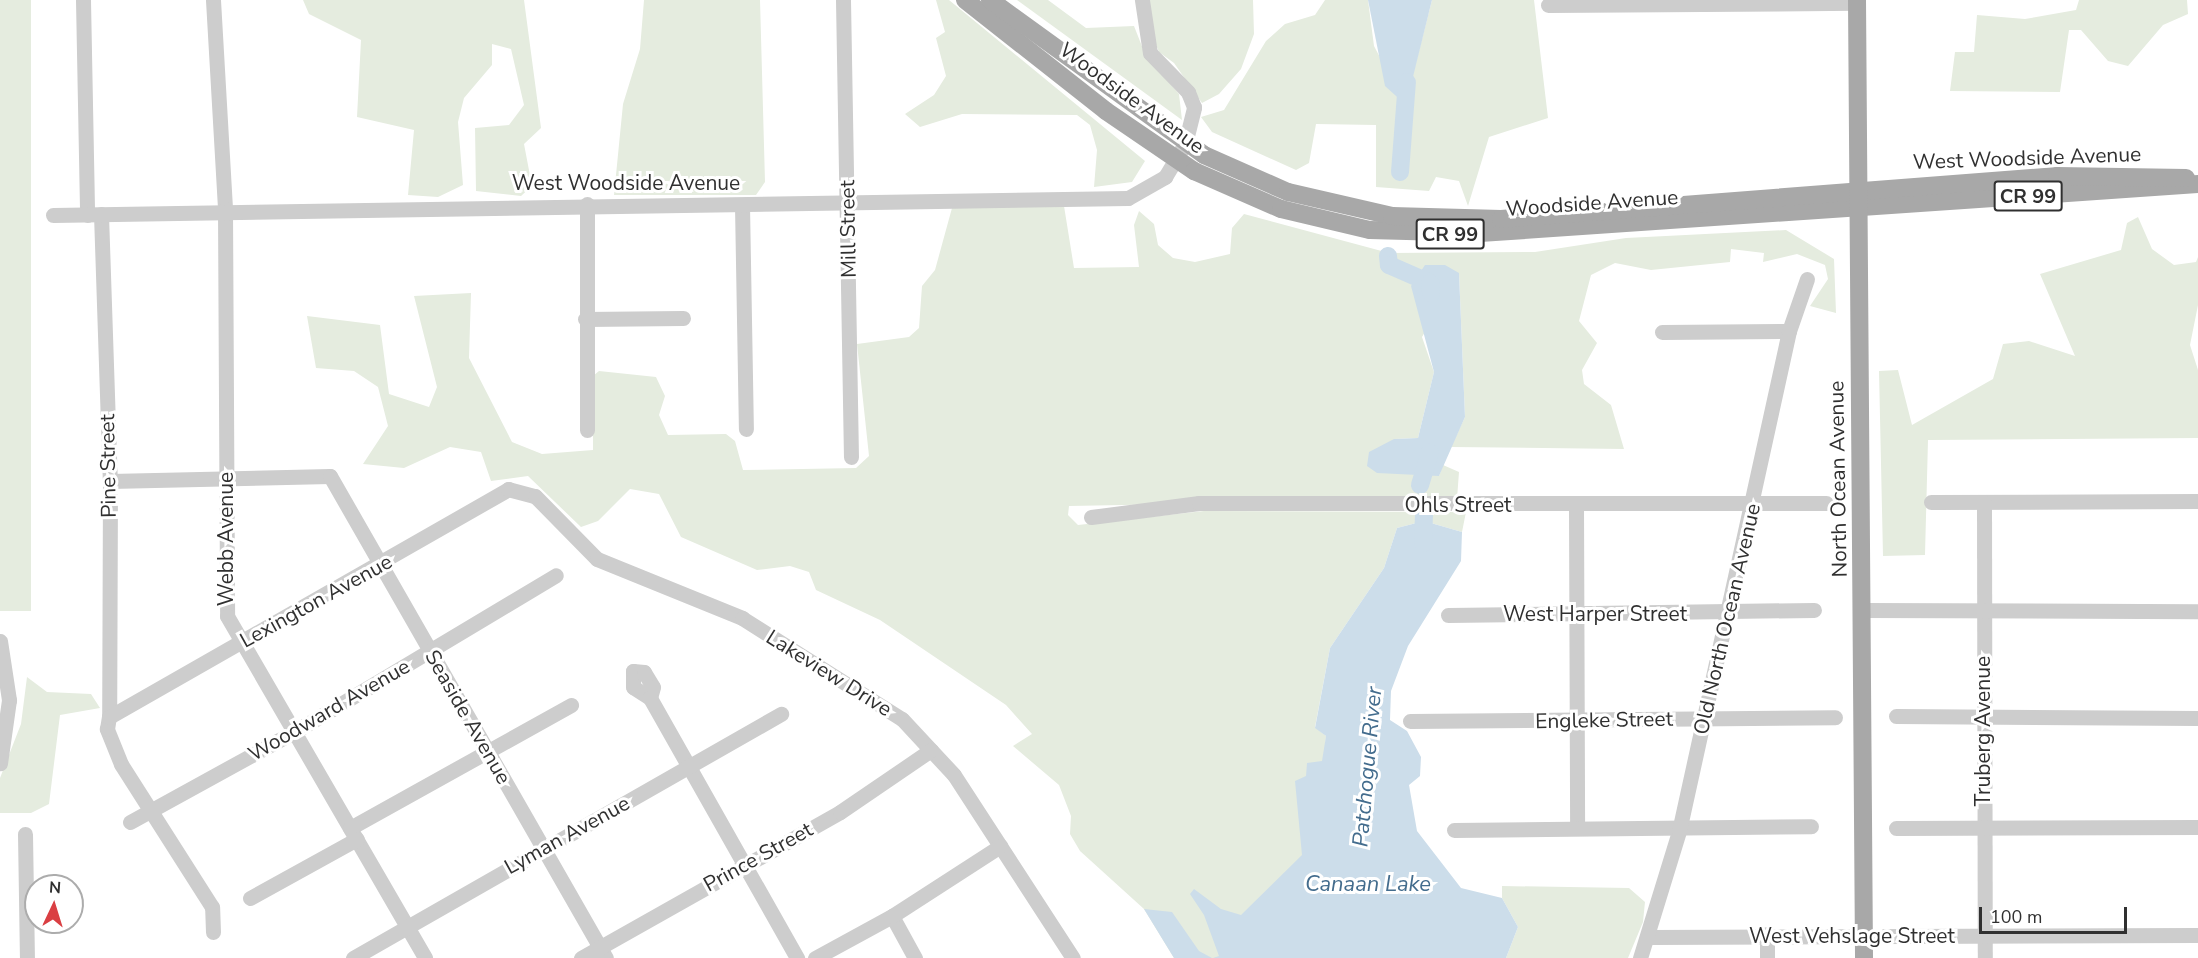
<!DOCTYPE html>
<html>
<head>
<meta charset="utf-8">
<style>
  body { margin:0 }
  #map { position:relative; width:2198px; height:958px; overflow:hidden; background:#fff; font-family:"Nunito Sans",sans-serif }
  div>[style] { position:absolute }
  .green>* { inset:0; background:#e5ecdf; transform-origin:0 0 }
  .water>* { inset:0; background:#ccddea }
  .river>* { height:18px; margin:-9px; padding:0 9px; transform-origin:9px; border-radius:9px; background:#ccddea }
  .minor>* { height:15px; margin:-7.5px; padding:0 7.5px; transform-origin:7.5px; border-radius:7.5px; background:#cdcdcd }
  .major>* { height:18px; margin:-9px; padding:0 9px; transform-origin:9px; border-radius:9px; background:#a8a8a8 }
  span { translate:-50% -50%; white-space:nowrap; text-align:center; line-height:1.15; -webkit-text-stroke:6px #fff; paint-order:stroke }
  .shield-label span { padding:2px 4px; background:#fff; border:2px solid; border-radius:4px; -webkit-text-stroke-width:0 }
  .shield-label { font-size:20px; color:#303030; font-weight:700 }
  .street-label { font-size:21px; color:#303030 }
  .water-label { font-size:22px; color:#436c8d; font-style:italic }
  .north { position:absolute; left:24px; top:874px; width:60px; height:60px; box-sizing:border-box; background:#fff; border:2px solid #acacac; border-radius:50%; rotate:4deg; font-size:16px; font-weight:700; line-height:24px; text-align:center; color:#303030 }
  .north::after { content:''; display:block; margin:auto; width:21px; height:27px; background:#da3f43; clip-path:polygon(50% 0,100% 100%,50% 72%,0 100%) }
  .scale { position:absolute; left:1979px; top:907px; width:148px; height:27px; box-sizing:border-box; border:3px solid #303030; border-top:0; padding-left:8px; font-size:18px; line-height:21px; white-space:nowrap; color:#303030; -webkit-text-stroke:4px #fff; paint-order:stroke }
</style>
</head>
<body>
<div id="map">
  <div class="green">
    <i style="left:0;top:0;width:31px;height:611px"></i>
    <i style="clip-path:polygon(303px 0,524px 0,541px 128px,524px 144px,532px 186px,521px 196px,476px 191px,475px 128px,509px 125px,524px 105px,511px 49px,492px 44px,492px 65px,464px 98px,458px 122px,463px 185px,438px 197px,408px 195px,414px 130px,357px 117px,361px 40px,309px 14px)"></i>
    <i style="clip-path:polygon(644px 0,760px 0,765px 182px,756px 195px,614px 195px,623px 104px,640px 49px)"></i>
    <i style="clip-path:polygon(936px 0,949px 0,1145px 161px,1132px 182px,1094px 187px,1097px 150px,1090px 125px,1077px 115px,962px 114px,920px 127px,905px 114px,934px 95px,946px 76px,936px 38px,945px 32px)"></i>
    <i style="clip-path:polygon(1017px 0,1048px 0,1086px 28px,1134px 26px,1145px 54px,1179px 94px,1182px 120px)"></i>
    <i style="clip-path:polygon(1149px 0,1253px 0,1254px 34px,1241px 69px,1219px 94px,1202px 103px,1174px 63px,1159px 52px,1147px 22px)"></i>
    <i style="clip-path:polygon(1325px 0,1368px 0,1374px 46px,1405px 105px,1432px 0,1534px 0,1548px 118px,1489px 137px,1468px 206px,1459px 181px,1436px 177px,1429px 191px,1376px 187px,1376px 125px,1316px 124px,1309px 163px,1296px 170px,1212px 132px,1201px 117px,1224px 110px,1266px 41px,1285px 24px,1315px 15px)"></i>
    <i style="clip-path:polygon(2079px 0,2187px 0,2188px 14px,2163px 25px,2128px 66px,2108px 61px,2081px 30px,2069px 30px,2060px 92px,1950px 91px,1955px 52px,1974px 52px,1977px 15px,2025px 19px,2076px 10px)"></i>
    <i style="clip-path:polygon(1064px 206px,1074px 268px,1139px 267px,1134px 225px,1139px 211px,1154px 224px,1158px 245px,1173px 258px,1195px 262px,1230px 254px,1232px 228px,1244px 214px,1389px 253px,1535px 252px,1626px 238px,1786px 230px,1834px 259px,1836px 313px,1810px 306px,1828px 279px,1825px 265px,1797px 254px,1763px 262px,1764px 253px,1731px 249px,1730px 262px,1651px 270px,1615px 263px,1591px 275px,1579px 321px,1597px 343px,1582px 370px,1584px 384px,1611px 405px,1624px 449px,1451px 447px,1465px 417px,1459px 273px,1422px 337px,1434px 372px,1418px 438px,1394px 439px,1439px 476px,1443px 465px,1459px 472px,1457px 499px,1069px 506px,1068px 515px,1078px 525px,1204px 511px,1466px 512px,1462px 532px,1424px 521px,1397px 528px,1384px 568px,1330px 648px,1315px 727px,1326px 736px,1309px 958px,1174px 958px,1144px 909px,1080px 851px,1070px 834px,1071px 816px,1059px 785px,1013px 746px,1032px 734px,1006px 705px,880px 620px,816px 590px,809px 572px,790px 566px,757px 570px,681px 537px,659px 494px,630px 489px,598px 521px,581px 527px,528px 476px,491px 481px,481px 452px,450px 447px,404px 468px,363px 464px,388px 426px,378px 387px,354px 371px,316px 368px,307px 316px,380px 325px,389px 394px,429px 407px,437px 387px,414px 296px,471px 293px,469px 358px,512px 442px,542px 454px,593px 450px,593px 376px,599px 371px,656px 377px,665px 396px,659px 415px,668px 435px,726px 434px,735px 441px,743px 470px,856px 468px,869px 456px,857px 344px,909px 337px,919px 328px,922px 286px,935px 270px,952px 208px)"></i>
    <i style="clip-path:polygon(2138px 217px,2152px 249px,2174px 265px,2196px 262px,2198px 257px,2198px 305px,2190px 345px,2198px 370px,2198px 438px,1928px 440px,1925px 555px,1883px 556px,1879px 371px,1898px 370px,1912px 425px,1993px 379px,2003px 344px,2029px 341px,2075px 356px,2040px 274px,2121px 250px,2127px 223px)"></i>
    <i style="clip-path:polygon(27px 677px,47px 692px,91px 694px,100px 708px,60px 715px,49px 804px,31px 813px,0 813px,0 778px,21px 724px)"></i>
    <i style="clip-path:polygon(1502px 886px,1629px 888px,1645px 902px,1643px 922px,1628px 958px,1506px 958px,1518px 927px,1502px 898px)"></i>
  </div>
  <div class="water">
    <i style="clip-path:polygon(1368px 0,1432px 0,1406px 105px,1385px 86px)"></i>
    <i style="clip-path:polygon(1425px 265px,1445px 265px,1459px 273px,1465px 417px,1439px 476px,1377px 473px,1367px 466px,1369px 452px,1394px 439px,1418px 438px,1434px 372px,1411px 286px)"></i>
    <i style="clip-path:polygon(1424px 521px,1462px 532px,1461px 561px,1408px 646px,1391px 691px,1390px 720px,1407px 731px,1421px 757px,1420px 776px,1409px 785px,1417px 831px,1461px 888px,1502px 898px,1518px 927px,1506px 958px,1213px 958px,1219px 956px,1204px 915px,1190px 894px,1194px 889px,1221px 909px,1241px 915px,1302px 855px,1295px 781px,1306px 776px,1307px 763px,1322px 761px,1326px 736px,1315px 728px,1330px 648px,1384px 568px,1397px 528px)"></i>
    <i style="clip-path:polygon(1144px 909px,1172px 912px,1199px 951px,1212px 958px,1174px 958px)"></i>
  </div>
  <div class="river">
    <i style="left:1400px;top:172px;width:90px;rotate:-85.6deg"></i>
    <i style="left:1388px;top:256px;width:9px;rotate:84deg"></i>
    <i style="left:1389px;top:265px;width:45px;rotate:23.7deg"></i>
    <i style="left:1430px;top:283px;width:10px;rotate:84deg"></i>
    <i style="left:1420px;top:485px;width:34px;rotate:-73deg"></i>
    <i style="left:1423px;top:543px;width:31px;rotate:-88deg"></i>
  </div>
  <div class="minor">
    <i style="left:83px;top:0;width:215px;rotate:88.9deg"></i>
    <i style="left:213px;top:0;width:209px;rotate:86.7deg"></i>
    <i style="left:225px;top:209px;width:407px;rotate:89.7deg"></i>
    <i style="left:227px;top:616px;width:395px;rotate:59.9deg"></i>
    <i style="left:843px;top:0;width:457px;rotate:89deg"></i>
    <i style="left:1548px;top:5px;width:309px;rotate:-0.4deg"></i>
    <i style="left:742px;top:205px;width:224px;rotate:89deg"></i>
    <i style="left:101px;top:214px;width:267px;rotate:88.1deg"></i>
    <i style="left:110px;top:481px;width:236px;rotate:90.2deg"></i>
    <i style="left:53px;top:215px;width:1075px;rotate:-0.91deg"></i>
    <i style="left:1128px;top:198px;width:43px;rotate:-29.6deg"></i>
    <i style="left:1165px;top:177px;width:39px;rotate:-59deg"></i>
    <i style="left:1185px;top:144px;width:38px;rotate:-76deg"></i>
    <i style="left:1194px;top:107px;width:16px;rotate:-112deg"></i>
    <i style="left:1188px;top:92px;width:54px;rotate:-134.3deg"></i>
    <i style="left:1150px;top:53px;width:54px;rotate:-98.6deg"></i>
    <i style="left:585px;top:319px;width:98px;rotate:-0.6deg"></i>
    <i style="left:1662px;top:332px;width:127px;rotate:-0.5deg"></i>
    <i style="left:587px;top:430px;width:226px;rotate:-90deg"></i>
    <i style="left:110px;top:481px;width:220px;rotate:-1.3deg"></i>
    <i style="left:330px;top:476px;width:555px;rotate:60.2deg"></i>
    <i style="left:1931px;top:502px;width:267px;rotate:-0.2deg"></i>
    <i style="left:1984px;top:503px;width:455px;rotate:89.9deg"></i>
    <i style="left:1576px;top:505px;width:323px;rotate:89.8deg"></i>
    <i style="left:1091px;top:517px;width:109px;rotate:-7.4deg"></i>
    <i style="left:1199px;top:503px;width:627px"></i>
    <i style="left:1862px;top:610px;width:336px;rotate:0.2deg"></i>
    <i style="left:1448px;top:615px;width:366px;rotate:-0.8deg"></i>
    <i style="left:0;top:641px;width:60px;rotate:81.3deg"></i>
    <i style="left:9px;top:700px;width:64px;rotate:98.1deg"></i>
    <i style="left:650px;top:698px;width:20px;rotate:-147deg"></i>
    <i style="left:633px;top:687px;width:16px;rotate:-90deg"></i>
    <i style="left:633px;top:671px;width:11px;rotate:5deg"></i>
    <i style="left:644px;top:672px;width:17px;rotate:59deg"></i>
    <i style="left:653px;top:687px;width:11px;rotate:105deg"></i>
    <i style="left:650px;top:698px;width:299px;rotate:60.5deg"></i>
    <i style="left:1896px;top:716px;width:302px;rotate:0.4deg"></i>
    <i style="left:1410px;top:721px;width:425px;rotate:-0.5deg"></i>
    <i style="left:130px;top:822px;width:187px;rotate:-28.8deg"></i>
    <i style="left:294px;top:732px;width:305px;rotate:-30.9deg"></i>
    <i style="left:350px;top:828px;width:253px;rotate:-29.1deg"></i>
    <i style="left:1896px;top:828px;width:302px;rotate:-0.2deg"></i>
    <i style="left:1454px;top:830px;width:357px;rotate:-0.6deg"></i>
    <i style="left:25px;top:834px;width:124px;rotate:89.1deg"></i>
    <i style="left:250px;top:898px;width:122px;rotate:-28.9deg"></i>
    <i style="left:892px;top:916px;width:48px;rotate:61.3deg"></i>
    <i style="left:213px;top:932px;width:25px;rotate:-92deg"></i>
    <i style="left:212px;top:907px;width:169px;rotate:-122.5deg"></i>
    <i style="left:121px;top:764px;width:38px;rotate:-112deg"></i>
    <i style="left:107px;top:729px;width:12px;rotate:-81deg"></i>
    <i style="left:109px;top:717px;width:460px;rotate:-29.7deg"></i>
    <i style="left:508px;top:489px;width:28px;rotate:15deg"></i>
    <i style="left:535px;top:496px;width:88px;rotate:45.5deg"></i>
    <i style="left:597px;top:559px;width:157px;rotate:22.1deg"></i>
    <i style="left:742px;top:618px;width:189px;rotate:32.3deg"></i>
    <i style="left:902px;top:719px;width:76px;rotate:47.1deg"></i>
    <i style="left:954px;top:775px;width:218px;rotate:57deg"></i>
    <i style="left:1767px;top:934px;width:24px;rotate:90deg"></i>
    <i style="left:1650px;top:937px;width:548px;rotate:-0.21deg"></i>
    <i style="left:353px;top:958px;width:493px;rotate:-29.7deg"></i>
    <i style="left:581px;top:958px;width:297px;rotate:-29.4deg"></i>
    <i style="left:840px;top:812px;width:110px;rotate:-34.3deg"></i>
    <i style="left:815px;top:958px;width:88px;rotate:-28.6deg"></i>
    <i style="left:892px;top:916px;width:129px;rotate:-32.9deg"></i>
    <i style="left:1640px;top:958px;width:133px;rotate:-72.9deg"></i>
    <i style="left:1679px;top:831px;width:512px;rotate:-77.59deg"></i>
    <i style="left:1789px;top:331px;width:55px;rotate:-70.9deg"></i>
  </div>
  <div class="major">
    <i style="left:965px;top:0;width:179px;rotate:38.2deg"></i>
    <i style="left:1106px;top:111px;width:107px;rotate:34.3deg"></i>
    <i style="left:1194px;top:171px;width:95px;rotate:23.6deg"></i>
    <i style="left:1281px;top:209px;width:91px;rotate:13.3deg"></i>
    <i style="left:1370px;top:230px;width:110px;rotate:1.6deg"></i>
    <i style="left:1480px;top:233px;width:720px;rotate:-3.9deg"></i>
    <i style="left:990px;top:0;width:264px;rotate:35.9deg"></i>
    <i style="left:1204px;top:155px;width:92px;rotate:23.8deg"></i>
    <i style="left:1288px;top:192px;width:107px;rotate:13deg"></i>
    <i style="left:1392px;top:216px;width:109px;rotate:1.6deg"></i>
    <i style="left:1501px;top:219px;width:558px;rotate:-4.42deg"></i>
    <i style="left:2057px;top:176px;width:129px;rotate:0.9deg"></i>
    <i style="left:1857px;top:0;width:958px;rotate:89.58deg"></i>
  </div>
  <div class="shield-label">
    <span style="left:2028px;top:196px">CR 99</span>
    <span style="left:1450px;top:234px">CR 99</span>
  </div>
  <div class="street-label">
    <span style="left:1132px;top:98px;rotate:36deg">Woodside Avenue</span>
    <span style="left:2027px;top:158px;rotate:-2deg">West Woodside Avenue</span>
    <span style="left:626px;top:183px">West Woodside Avenue</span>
    <span style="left:1592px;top:203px;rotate:-4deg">Woodside Avenue</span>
    <span style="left:848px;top:229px;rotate:-91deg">Mill Street</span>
    <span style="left:108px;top:466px;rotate:-91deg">Pine Street</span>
    <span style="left:1838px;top:479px;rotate:-91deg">North Ocean Avenue</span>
    <span style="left:1458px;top:505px">Ohls Street</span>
    <span style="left:226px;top:539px;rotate:-90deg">Webb Avenue</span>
    <span style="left:316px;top:601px;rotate:-29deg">Lexington Avenue</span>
    <span style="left:1595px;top:614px">West Harper Street</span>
    <span style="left:1727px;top:619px;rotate:-77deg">Old North Ocean Avenue</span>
    <span style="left:829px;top:673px;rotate:32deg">Lakeview Drive</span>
    <span style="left:329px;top:710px;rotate:-30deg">Woodward Avenue</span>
    <span style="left:468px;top:717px;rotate:60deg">Seaside Avenue</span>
    <span style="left:1604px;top:720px;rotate:-1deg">Engleke Street</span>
    <span style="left:1983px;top:731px;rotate:-90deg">Truberg Avenue</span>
    <span style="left:567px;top:835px;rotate:-29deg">Lyman Avenue</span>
    <span style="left:758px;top:857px;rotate:-29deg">Prince Street</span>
    <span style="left:1852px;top:936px">West Vehslage Street</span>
  </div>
  <div class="water-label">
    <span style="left:1368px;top:767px;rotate:-85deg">Patchogue River</span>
    <span style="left:1368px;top:885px">Canaan Lake</span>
  </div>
  <div class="north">N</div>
  <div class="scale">100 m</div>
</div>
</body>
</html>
